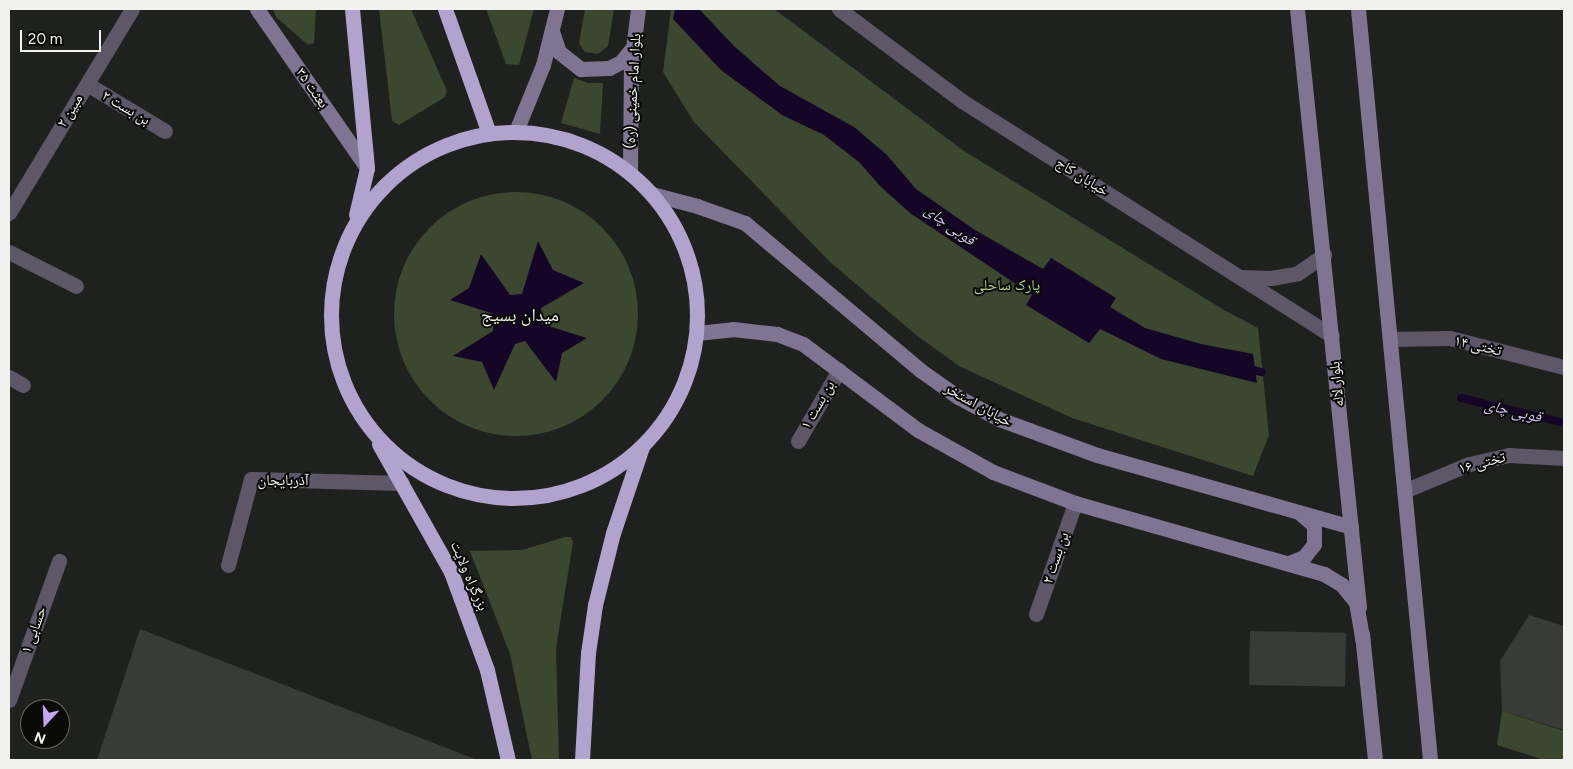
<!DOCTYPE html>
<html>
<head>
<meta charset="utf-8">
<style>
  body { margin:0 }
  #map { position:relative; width:1573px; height:769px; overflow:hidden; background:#1f211e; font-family:Figtree,"Noto Naskh Arabic",sans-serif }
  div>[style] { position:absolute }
  .green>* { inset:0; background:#3b482f }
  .round { border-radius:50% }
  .water>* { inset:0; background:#150627 }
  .stream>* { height:8px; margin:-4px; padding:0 4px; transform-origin:4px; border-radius:4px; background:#150627 }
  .building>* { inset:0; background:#393b37; transform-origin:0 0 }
  .street>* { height:15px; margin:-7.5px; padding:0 7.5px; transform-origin:7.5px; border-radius:7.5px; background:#5d5768 }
  .secondary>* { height:15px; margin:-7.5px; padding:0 7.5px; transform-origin:7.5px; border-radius:7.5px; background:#7f7592 }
  .highway>* { height:15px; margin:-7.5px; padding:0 7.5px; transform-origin:7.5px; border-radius:7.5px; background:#b1a2ce }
  .highway>.ring { margin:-7.5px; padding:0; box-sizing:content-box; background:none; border:15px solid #b1a2ce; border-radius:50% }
  span { translate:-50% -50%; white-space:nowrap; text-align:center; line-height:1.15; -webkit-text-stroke:4px #0a0a09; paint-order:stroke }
  .street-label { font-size:15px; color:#f1f2ef }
  .park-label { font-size:15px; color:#b4d694 }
  .water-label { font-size:16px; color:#d4c1f7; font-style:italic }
  .quarter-label { font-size:18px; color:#f1f2ef }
  .frame { position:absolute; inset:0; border:10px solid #f1f2ef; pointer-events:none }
  .north { position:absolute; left:20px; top:699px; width:50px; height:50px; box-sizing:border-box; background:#0a0a09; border:1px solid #666765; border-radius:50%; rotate:200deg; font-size:14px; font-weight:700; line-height:20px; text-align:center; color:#f1f2ef }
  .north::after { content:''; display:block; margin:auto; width:18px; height:22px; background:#c3a7f2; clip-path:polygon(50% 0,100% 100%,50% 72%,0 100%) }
  .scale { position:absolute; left:20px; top:30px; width:81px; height:22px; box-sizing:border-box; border:2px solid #f1f2ef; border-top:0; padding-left:6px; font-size:15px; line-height:18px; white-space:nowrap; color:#f1f2ef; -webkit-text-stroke:4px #0a0a09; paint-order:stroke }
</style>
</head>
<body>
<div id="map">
  <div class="green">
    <i style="clip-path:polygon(273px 9px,316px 9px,314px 43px,308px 45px,276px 17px)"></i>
    <i style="clip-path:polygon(379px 9px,411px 9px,447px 91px,445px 97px,399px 125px,392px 121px)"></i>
    <i style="clip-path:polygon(486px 9px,534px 9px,519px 65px,506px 64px)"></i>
    <i style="clip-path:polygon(585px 9px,614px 9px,608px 46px,598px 54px,585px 52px,579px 43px)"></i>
    <i style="clip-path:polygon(671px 9px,774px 9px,964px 151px,1224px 310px,1258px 328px,1269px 435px,1253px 476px,1072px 418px,959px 366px,915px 334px,830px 262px,694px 122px,663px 72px)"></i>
    <i style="clip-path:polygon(574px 78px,588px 83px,603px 83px,600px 134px,561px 123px)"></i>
    <i class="round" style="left:394px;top:192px;width:244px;height:244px"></i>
    <i style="clip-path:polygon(565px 537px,571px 537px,573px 542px,556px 648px,559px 760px,532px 760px,510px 654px,470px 551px,522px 550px)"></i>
    <i style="clip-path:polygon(1502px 711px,1564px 731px,1564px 760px,1544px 760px,1497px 745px)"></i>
  </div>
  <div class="water">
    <i style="clip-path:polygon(675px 9px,699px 9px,735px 47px,780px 86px,854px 127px,887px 155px,916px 189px,975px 230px,1043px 269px,1051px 258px,1116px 298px,1110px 307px,1145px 328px,1201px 344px,1253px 354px,1257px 383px,1161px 359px,1100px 329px,1089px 343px,1026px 305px,1032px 295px,910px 213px,880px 186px,859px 162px,824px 135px,782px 115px,721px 70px,673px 19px)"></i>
    <i style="clip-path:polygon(538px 241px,553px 270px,584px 283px,541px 308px,542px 324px,587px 338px,562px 353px,556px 382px,525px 341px,515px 344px,494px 390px,482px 362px,453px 356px,493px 331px,494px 314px,450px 300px,469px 288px,481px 254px,510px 295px,522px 294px)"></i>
  </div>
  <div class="stream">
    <i style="left:1247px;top:368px;width:15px;rotate:16deg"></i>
    <i style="left:1461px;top:398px;width:106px;rotate:13.6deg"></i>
  </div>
  <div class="building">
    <i style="clip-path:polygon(1529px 615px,1564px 626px,1564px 730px,1502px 711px,1500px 661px)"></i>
    <i style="clip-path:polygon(140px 629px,475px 759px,474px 760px,97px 760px)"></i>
    <i style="left:1250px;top:631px;width:96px;height:54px;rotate:1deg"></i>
  </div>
  <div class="street">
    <i style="left:839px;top:9px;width:154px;rotate:36.8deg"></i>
    <i style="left:962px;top:101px;width:438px;rotate:32.4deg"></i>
    <i style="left:87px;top:84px;width:91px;rotate:31.1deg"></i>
    <i style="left:9px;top:213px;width:238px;rotate:-58.9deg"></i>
    <i style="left:9px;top:252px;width:75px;rotate:26.9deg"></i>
    <i style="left:1241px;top:277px;width:30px;rotate:2deg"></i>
    <i style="left:1271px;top:278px;width:27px;rotate:-10deg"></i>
    <i style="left:1298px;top:273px;width:32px;rotate:-35deg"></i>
    <i style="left:1390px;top:339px;width:60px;rotate:-1deg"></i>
    <i style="left:1450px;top:338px;width:118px;rotate:14.3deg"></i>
    <i style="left:9px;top:377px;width:16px;rotate:30deg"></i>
    <i style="left:798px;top:441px;width:82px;rotate:-60deg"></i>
    <i style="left:1404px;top:491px;width:70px;rotate:-22.6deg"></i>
    <i style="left:1469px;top:464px;width:41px;rotate:-12.7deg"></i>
    <i style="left:1509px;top:455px;width:55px;rotate:3.1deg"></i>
    <i style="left:228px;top:565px;width:89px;rotate:-75deg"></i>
    <i style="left:251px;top:479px;width:151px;rotate:1.5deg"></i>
    <i style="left:1036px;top:614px;width:118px;rotate:-70.6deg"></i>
    <i style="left:9px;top:700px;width:148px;rotate:-70.2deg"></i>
  </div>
  <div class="secondary">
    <i style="left:257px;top:9px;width:193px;rotate:55.3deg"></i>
    <i style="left:1297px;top:9px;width:601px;rotate:84.08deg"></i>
    <i style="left:1358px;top:9px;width:754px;rotate:84.52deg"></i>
    <i style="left:552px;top:31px;width:22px;rotate:72deg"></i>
    <i style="left:559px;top:52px;width:28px;rotate:38deg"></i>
    <i style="left:581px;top:69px;width:28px;rotate:-2deg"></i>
    <i style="left:609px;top:68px;width:13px;rotate:-27deg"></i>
    <i style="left:621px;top:62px;width:19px;rotate:-51deg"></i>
    <i style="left:516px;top:131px;width:71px;rotate:-67.8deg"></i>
    <i style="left:543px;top:65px;width:58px;rotate:-76deg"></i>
    <i style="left:630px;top:173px;width:108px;rotate:-89.5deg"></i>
    <i style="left:631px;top:65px;width:56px;rotate:-82.9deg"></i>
    <i style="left:652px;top:194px;width:47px;rotate:14.9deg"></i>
    <i style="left:697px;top:206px;width:51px;rotate:19.5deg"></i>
    <i style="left:745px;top:223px;width:229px;rotate:40deg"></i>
    <i style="left:920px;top:370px;width:47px;rotate:35.4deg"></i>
    <i style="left:958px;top:397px;width:47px;rotate:28.2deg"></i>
    <i style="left:999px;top:419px;width:104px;rotate:20.2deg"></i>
    <i style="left:1097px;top:455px;width:264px;rotate:15.8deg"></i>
    <i style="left:697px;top:333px;width:36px;rotate:-6deg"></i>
    <i style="left:733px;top:329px;width:44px;rotate:6.5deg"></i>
    <i style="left:777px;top:334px;width:28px;rotate:21deg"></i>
    <i style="left:803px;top:344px;width:144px;rotate:36.8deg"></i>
    <i style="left:918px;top:430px;width:86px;rotate:29.2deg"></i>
    <i style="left:993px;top:472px;width:88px;rotate:20.7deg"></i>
    <i style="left:1075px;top:503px;width:259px;rotate:15.9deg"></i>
    <i style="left:1324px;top:574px;width:21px;rotate:31deg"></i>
    <i style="left:1342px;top:585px;width:22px;rotate:51deg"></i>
    <i style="left:1356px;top:602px;width:42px;rotate:80.3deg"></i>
    <i style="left:1289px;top:563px;width:16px;rotate:-22deg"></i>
    <i style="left:1304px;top:557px;width:16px;rotate:-52deg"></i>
    <i style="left:1314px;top:544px;width:19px;rotate:-90deg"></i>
    <i style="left:1314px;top:525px;width:16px;rotate:-140deg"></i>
    <i style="left:1362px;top:634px;width:127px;rotate:84.1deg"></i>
  </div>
  <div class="highway">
    <i style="left:352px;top:9px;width:160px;rotate:84.6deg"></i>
    <i style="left:367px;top:168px;width:48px;rotate:103.2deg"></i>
    <i style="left:445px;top:9px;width:132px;rotate:70.5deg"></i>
    <i class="ring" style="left:331px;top:132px;width:351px;height:351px"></i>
    <i style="left:379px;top:444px;width:147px;rotate:60.6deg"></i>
    <i style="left:451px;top:572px;width:104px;rotate:69.8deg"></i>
    <i style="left:487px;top:670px;width:92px;rotate:76.9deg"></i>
    <i style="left:582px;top:760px;width:107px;rotate:-86.8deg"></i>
    <i style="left:588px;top:653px;width:49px;rotate:-81.7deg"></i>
    <i style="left:595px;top:605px;width:74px;rotate:-76deg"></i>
    <i style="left:613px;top:533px;width:91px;rotate:-71.4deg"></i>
  </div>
  <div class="street-label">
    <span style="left:312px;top:88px;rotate:55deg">بعثت ۳۵</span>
    <span style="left:633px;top:91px;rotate:-87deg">بلوار امام خمینی (ره)</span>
    <span style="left:126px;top:108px;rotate:31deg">بن بست ۲</span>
    <span style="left:70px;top:111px;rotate:-59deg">مبین ۲</span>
    <span style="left:1082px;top:177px;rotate:32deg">خیابان کاج</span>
    <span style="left:1478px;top:346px;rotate:13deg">تختی ۱۴</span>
    <span style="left:1337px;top:384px;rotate:-96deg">بلوار لاله</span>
    <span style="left:818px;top:405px;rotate:-60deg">بن بست ۱</span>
    <span style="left:978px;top:405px;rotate:29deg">خیابان استخر</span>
    <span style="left:1482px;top:463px;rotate:-15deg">تختی ۱۶</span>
    <span style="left:283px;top:481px">آذربایجان</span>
    <span style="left:1056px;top:558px;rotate:-71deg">بن بست ۲</span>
    <span style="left:469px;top:576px;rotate:67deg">بزرگراه ولایت</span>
    <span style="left:34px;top:630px;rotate:-70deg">حسابی ۱</span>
  </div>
  <div class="park-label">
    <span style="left:1007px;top:286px">پارک ساحلی</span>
  </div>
  <div class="water-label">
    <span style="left:950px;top:225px;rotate:36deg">قوبی چای</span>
    <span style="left:1513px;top:411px;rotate:13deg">قوبی چای</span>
  </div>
  <div class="quarter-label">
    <span style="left:520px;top:315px">میدان بسیج</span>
  </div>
  <div class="frame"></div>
  <div class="north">N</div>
  <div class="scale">20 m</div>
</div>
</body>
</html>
